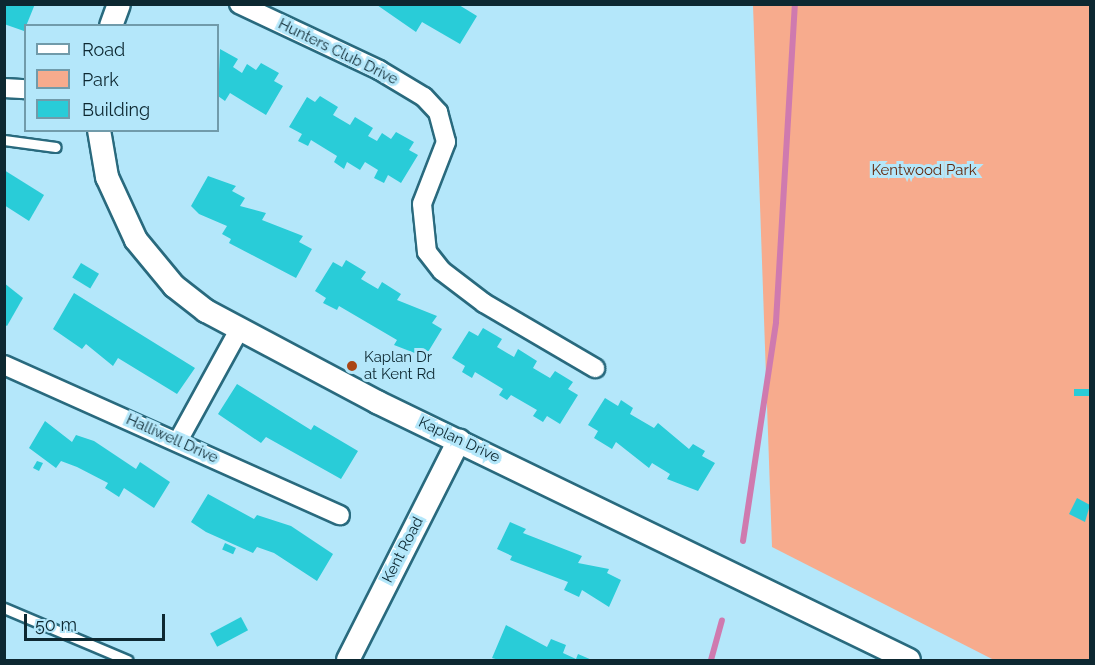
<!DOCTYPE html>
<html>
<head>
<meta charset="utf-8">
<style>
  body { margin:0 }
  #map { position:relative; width:1095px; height:665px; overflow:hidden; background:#b4e7fa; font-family:Raleway,sans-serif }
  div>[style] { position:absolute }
  .green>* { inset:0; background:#f7ab8d }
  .stream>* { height:6px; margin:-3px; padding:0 3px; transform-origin:3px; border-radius:3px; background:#cf7aaf }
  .building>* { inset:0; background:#29ccd8; transform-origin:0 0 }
  .roads { filter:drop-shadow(2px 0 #296a7e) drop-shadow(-2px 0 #296a7e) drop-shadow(0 2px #296a7e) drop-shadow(0 -2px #296a7e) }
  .service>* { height:9px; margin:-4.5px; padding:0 4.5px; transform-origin:4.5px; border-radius:4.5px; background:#fff }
  .minor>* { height:18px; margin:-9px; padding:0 9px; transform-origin:9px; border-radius:9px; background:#fff }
  .tertiary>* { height:22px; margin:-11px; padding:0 11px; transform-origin:11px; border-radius:11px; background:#fff }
  .dots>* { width:16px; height:16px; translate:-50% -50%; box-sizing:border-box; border:3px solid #b4e7fa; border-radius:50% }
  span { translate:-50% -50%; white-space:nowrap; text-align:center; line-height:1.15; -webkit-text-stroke:6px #b4e7fa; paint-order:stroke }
  .street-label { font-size:15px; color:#0d2831 }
  .park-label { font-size:15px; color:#63290e }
  .poi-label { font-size:15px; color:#0d2831 }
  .left { translate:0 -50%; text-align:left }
  .frame { position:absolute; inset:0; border:6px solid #0d2831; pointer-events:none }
  .legend { position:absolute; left:24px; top:24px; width:195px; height:108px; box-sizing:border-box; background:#b4e7fa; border:2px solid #719baa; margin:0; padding:8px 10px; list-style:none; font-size:18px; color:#0d2831 }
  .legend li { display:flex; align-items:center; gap:12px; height:30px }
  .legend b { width:30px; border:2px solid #719baa }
  .scale { position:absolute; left:24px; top:614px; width:141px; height:27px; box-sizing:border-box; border:3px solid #0d2831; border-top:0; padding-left:8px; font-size:18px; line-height:21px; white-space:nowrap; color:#0d2831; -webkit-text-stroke:4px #b4e7fa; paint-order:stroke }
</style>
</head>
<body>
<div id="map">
  <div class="green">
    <i style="clip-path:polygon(753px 5px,1090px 5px,1090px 660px,994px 660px,772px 547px)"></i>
  </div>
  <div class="stream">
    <i style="left:743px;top:541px;width:221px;rotate:-81.4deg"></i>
    <i style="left:776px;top:322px;width:319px;rotate:-86.6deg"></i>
    <i style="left:711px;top:660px;width:41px;rotate:-74.6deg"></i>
  </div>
  <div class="building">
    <i style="clip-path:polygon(6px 4px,35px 4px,24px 31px,4px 24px)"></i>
    <i style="clip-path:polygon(377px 5px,459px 5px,477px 16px,460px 44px,422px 22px,416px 32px)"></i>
    <i style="clip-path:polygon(220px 49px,238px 59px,233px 67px,242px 73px,247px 64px,256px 70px,261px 63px,279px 73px,274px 81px,283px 86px,266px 115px,230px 93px,225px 101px,218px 96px)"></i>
    <i style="clip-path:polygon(320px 96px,338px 107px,333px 115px,350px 125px,355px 117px,373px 128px,368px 136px,377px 141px,382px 133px,391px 139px,396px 132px,414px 142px,409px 150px,418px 155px,401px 183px,388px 175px,384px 183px,374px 178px,378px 170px,365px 162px,360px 170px,347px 162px,344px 169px,334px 162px,337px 156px,311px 140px,308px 146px,298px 141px,302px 134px,289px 127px,307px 97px,315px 102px)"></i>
    <i style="clip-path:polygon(4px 170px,44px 195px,29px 221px,4px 205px)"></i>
    <i style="clip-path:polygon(208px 176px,236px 186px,232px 191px,245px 198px,240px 206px,266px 213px,262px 220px,303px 236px,299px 242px,312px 249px,296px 278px,229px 243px,231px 239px,222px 234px,227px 226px,199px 214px,191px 206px)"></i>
    <i style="clip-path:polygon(346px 260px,366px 272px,361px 279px,378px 289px,382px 282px,401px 294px,397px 300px,437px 316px,432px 323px,442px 329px,425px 357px,394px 345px,397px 340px,339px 306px,337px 310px,323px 303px,326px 298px,315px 291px,333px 262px,342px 267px)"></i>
    <i style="left:81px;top:263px;width:21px;height:17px;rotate:31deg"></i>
    <i style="clip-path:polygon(4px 283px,23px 298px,7px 326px,4px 324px)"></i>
    <i style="clip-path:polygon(74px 293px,195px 368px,177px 394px,118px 358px,113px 366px,86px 344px,82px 349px,53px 329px)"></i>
    <i style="clip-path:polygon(483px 328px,502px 339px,497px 347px,514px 357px,518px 349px,537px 361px,533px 368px,550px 378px,555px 371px,573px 382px,568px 389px,578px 395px,560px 424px,547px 416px,543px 422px,533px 416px,537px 410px,511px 395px,507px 400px,499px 395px,503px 389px,475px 372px,472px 378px,462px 372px,465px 366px,452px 358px,469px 331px,478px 336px)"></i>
    <i style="clip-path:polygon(237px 384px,311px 430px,314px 425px,358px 451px,341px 479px,266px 437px,261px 443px,218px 414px)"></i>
    <i style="left:1090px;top:389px;width:7px;height:16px;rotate:90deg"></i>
    <i style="clip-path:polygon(605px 398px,618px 406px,621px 400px,633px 408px,630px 414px,654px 428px,658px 423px,689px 449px,693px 444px,705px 451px,702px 456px,715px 463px,698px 491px,667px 479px,670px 474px,652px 463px,649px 468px,616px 442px,612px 449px,594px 438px,598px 431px,588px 425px)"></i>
    <i style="clip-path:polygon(45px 421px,72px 442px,76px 435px,94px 441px,136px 469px,140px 462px,170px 482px,154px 508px,124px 488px,119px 497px,105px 488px,108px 483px,77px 467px,61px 461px,56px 468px,29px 448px)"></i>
    <i style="clip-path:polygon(37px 461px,43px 463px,39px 471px,33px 468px)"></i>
    <i style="clip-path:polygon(208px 494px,254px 519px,257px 515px,291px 526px,333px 554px,317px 581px,274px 553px,257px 547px,253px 553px,206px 532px,191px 522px)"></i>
    <i style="clip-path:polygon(1077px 498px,1090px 505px,1085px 522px,1069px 514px)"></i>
    <i style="clip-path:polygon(510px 522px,526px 529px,523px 533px,582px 556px,578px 563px,609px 569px,607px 573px,621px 580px,609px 607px,582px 590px,579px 597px,564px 590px,568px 582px,510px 560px,512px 556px,497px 549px)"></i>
    <i style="left:225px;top:543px;width:12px;height:7px;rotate:24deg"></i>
    <i style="left:241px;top:617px;width:15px;height:35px;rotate:62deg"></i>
    <i style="clip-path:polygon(506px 625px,547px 647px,551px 639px,566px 645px,563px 653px,576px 659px,578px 654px,592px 660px,499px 660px,492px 658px)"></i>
  </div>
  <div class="roads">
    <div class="service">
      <i style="left:4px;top:140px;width:52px;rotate:7.7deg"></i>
      <i style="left:4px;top:608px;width:134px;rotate:22.9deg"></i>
    </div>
    <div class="minor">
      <i style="left:239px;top:4px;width:155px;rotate:25.2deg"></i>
      <i style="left:379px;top:70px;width:52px;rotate:31deg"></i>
      <i style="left:424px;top:97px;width:21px;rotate:47deg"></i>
      <i style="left:438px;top:112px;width:31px;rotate:75deg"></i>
      <i style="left:446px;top:142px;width:66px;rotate:111.2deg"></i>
      <i style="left:422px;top:204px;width:48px;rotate:84.1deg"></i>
      <i style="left:427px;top:252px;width:24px;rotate:52deg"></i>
      <i style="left:442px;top:271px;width:53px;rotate:37.3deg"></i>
      <i style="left:484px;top:303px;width:129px;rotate:30.4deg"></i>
      <i style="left:4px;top:88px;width:22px;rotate:3deg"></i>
      <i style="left:4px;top:365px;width:368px;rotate:24.1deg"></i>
      <i style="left:178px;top:441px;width:127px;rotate:-61.2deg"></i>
    </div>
    <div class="tertiary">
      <i style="left:111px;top:26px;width:23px;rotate:-70deg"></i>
      <i style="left:99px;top:130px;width:48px;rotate:80.3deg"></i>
      <i style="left:107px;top:177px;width:69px;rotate:65.3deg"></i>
      <i style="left:136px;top:240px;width:60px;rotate:50.4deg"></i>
      <i style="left:174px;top:286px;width:41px;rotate:38deg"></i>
      <i style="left:206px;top:311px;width:194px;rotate:28deg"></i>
      <i style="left:377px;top:402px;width:591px;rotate:25.87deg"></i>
      <i style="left:348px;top:660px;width:246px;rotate:-63.2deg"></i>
    </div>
  </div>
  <div class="dots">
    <i style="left:352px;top:366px;background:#aa4615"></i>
  </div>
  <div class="street-label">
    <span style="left:338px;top:52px;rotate:26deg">Hunters Club Drive</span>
    <span style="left:172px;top:439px;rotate:24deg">Halliwell Drive</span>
    <span style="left:459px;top:440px;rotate:25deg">Kaplan Drive</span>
    <span style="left:403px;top:550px;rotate:-63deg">Kent Road</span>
  </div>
  <div class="park-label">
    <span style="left:924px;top:171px">Kentwood Park</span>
  </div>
  <div class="poi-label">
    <span class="left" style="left:364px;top:366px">Kaplan Dr<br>at Kent Rd</span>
  </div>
  <div class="frame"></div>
  <ul class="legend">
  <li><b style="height:8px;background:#fff"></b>Road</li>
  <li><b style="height:16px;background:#f7ab8d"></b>Park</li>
  <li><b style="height:16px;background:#29ccd8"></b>Building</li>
  </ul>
  <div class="scale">50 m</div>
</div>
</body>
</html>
